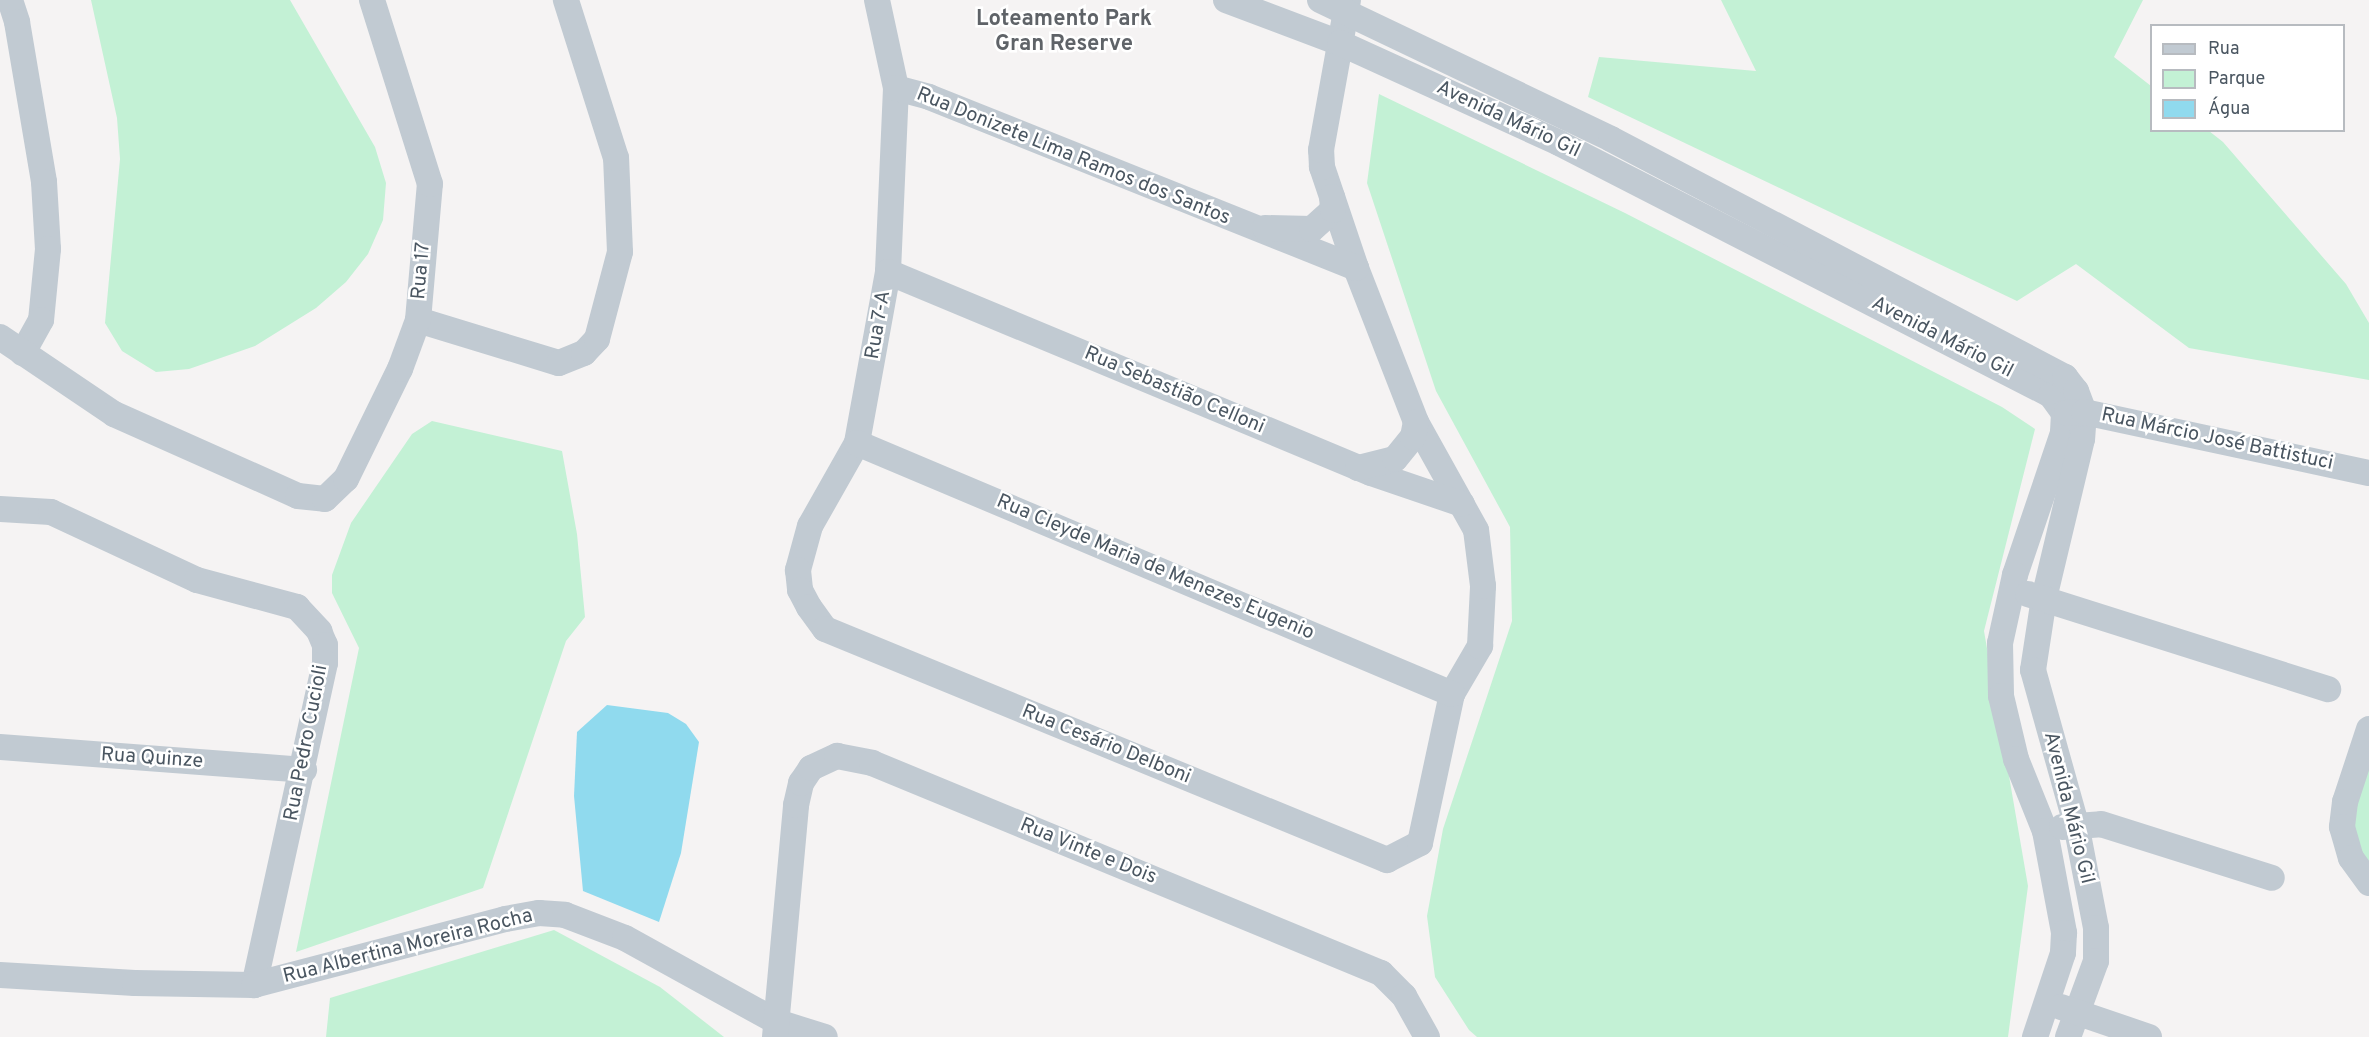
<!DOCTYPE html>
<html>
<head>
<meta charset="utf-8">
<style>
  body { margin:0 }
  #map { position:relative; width:2369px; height:1037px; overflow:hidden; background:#f5f3f3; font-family:Overpass,sans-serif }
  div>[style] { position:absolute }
  .green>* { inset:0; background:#c3f1d5 }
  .water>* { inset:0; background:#90daee }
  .minor>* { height:26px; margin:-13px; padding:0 13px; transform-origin:13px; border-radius:13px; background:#c1cad2 }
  span { translate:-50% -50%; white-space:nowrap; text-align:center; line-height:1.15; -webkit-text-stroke:5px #fff; paint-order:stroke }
  .street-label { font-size:20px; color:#4a5661 }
  .quarter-label { font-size:22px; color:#5f6368; font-weight:700 }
  .legend { position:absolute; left:2150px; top:24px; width:195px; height:108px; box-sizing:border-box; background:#fff; border:2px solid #b7bbc0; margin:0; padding:8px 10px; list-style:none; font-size:18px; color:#4a5661 }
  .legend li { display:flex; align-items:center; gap:12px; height:30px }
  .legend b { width:30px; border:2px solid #b7bbc0 }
</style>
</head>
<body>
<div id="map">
  <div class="green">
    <i style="clip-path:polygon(91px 0,290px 0,375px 147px,386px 183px,383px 220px,368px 254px,346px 282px,316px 308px,255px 346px,189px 369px,156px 372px,122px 351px,105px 323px,120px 159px,117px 118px)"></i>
    <i style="clip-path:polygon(1721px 0,2143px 0,2114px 57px,2151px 86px,2152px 130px,2209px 131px,2223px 142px,2346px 284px,2369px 323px,2369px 380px,2189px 348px,2076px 264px,2017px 301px,1588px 97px,1599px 57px,1756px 71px)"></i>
    <i style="clip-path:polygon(1379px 94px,1625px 213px,2002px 407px,2035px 429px,1984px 631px,2028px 886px,2008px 1037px,1477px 1037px,1469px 1030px,1435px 977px,1427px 916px,1443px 829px,1512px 621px,1510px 527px,1436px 391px,1367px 183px)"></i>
    <i style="clip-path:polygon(432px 421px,562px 451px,577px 534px,585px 617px,566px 641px,483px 888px,296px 952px,359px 648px,332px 593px,332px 575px,351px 523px,412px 434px)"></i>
    <i style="clip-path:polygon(2369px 747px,2369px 874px,2347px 822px)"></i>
    <i style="clip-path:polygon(554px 930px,660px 987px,724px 1037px,326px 1037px,330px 998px)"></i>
  </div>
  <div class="water">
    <i style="clip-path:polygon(607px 705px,668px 713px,686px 724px,699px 742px,681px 853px,659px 922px,583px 891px,574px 796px,577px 732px)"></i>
  </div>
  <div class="minor">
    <i style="left:10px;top:0;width:23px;rotate:72deg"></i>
    <i style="left:17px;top:22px;width:162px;rotate:80.4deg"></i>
    <i style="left:44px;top:182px;width:67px;rotate:86.6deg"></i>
    <i style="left:48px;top:249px;width:71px;rotate:95.6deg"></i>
    <i style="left:41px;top:320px;width:38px;rotate:119deg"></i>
    <i style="left:877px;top:0;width:90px;rotate:77.8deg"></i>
    <i style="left:896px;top:88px;width:184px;rotate:92.5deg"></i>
    <i style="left:888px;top:272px;width:174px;rotate:100.3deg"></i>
    <i style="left:857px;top:443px;width:95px;rotate:119.5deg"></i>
    <i style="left:810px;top:526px;width:46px;rotate:105.3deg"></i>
    <i style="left:798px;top:570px;width:20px;rotate:84deg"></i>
    <i style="left:800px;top:590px;width:19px;rotate:62deg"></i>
    <i style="left:809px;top:607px;width:27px;rotate:54deg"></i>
    <i style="left:825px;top:629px;width:608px;rotate:22.34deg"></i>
    <i style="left:1387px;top:860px;width:37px;rotate:-27deg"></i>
    <i style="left:1420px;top:843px;width:152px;rotate:-77.9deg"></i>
    <i style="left:1452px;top:694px;width:56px;rotate:-59.7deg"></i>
    <i style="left:1480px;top:646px;width:60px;rotate:-87.1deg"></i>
    <i style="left:1483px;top:586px;width:56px;rotate:-97.1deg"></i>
    <i style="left:1476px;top:530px;width:124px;rotate:-119.1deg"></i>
    <i style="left:1416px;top:422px;width:165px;rotate:-111.3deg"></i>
    <i style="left:1356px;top:268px;width:107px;rotate:-108.6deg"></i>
    <i style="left:1322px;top:167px;width:17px;rotate:-93deg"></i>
    <i style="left:1321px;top:150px;width:152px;rotate:-79.8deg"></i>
    <i style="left:1226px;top:0;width:122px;rotate:20.7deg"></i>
    <i style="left:1340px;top:43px;width:241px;rotate:24.5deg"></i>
    <i style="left:1559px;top:143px;width:553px;rotate:27.12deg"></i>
    <i style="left:2051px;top:395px;width:22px;rotate:54deg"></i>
    <i style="left:2064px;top:413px;width:20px;rotate:93deg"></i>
    <i style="left:2063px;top:433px;width:150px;rotate:108.7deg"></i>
    <i style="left:2015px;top:575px;width:70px;rotate:102.4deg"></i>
    <i style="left:2000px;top:643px;width:53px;rotate:88.9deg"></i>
    <i style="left:2001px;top:696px;width:65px;rotate:76.6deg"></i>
    <i style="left:2016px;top:759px;width:78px;rotate:68.1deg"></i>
    <i style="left:2045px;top:831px;width:104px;rotate:79.4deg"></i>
    <i style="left:2064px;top:933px;width:20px;rotate:93deg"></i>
    <i style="left:2063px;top:953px;width:89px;rotate:108.4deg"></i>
    <i style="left:1320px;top:0;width:322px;rotate:25.5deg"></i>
    <i style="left:1611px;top:139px;width:513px;rotate:27.66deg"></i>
    <i style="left:2065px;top:377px;width:18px;rotate:52deg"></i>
    <i style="left:2076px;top:391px;width:22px;rotate:69deg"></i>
    <i style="left:2084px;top:412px;width:27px;rotate:94deg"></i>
    <i style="left:2082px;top:439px;width:163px;rotate:103.4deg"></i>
    <i style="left:2044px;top:598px;width:73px;rotate:98.7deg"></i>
    <i style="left:2033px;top:670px;width:160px;rotate:74.4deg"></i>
    <i style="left:2076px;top:824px;width:106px;rotate:79.1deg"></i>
    <i style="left:2096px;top:928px;width:33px;rotate:90deg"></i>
    <i style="left:2096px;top:961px;width:81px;rotate:110.2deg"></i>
    <i style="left:896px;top:88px;width:34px;rotate:15deg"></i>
    <i style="left:929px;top:97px;width:460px;rotate:21.8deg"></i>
    <i style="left:1265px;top:228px;width:47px;rotate:1.2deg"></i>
    <i style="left:1312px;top:229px;width:28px;rotate:-42deg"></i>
    <i style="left:1333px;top:210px;width:13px;rotate:-94deg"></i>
    <i style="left:888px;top:272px;width:523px;rotate:22.59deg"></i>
    <i style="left:1371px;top:473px;width:96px;rotate:18.8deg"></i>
    <i style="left:418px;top:320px;width:147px;rotate:17deg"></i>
    <i style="left:559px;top:363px;width:27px;rotate:-22deg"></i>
    <i style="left:584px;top:353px;width:19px;rotate:-47deg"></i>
    <i style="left:597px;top:339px;width:90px;rotate:-75.2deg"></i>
    <i style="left:620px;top:252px;width:94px;rotate:-92.4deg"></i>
    <i style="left:616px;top:158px;width:166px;rotate:-107.6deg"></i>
    <i style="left:0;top:337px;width:138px;rotate:34deg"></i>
    <i style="left:114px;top:414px;width:201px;rotate:24deg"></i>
    <i style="left:298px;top:496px;width:27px;rotate:6deg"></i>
    <i style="left:325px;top:499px;width:29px;rotate:-44deg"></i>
    <i style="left:346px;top:479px;width:123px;rotate:-63.9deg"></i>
    <i style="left:400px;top:369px;width:52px;rotate:-69.8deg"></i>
    <i style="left:418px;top:320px;width:137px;rotate:-85deg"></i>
    <i style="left:430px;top:184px;width:193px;rotate:-107.5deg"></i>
    <i style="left:2067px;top:413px;width:17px;rotate:-3deg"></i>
    <i style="left:2084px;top:412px;width:291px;rotate:12.1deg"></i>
    <i style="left:857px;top:443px;width:646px;rotate:22.87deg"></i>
    <i style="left:1358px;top:468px;width:38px;rotate:-14deg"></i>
    <i style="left:1395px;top:459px;width:28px;rotate:-51deg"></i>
    <i style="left:1413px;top:437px;width:15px;rotate:-79deg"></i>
    <i style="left:0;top:509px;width:51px;rotate:3.4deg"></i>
    <i style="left:51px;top:512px;width:161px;rotate:25deg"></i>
    <i style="left:197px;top:580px;width:104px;rotate:15.1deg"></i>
    <i style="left:297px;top:607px;width:33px;rotate:47deg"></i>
    <i style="left:319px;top:631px;width:15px;rotate:67deg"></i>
    <i style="left:325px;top:645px;width:18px;rotate:90deg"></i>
    <i style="left:325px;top:663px;width:330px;rotate:102.4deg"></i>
    <i style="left:2028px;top:594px;width:315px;rotate:17.6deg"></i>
    <i style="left:2369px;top:729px;width:77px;rotate:108.2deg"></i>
    <i style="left:2345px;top:802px;width:25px;rotate:97deg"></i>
    <i style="left:2342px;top:827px;width:32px;rotate:74deg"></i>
    <i style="left:2351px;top:858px;width:31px;rotate:54deg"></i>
    <i style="left:0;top:747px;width:305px;rotate:4.3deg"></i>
    <i style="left:2062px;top:827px;width:39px;rotate:-4deg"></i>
    <i style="left:2101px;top:824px;width:179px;rotate:17.5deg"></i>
    <i style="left:0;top:975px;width:135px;rotate:3.4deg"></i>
    <i style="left:135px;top:983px;width:119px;rotate:1deg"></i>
    <i style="left:254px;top:985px;width:260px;rotate:-14.7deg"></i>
    <i style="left:505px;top:919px;width:35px;rotate:-10deg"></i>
    <i style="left:539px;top:913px;width:26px;rotate:4deg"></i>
    <i style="left:565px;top:915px;width:64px;rotate:21deg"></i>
    <i style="left:625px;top:938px;width:174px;rotate:28.9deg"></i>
    <i style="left:777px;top:1022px;width:50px;rotate:17.4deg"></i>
    <i style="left:2061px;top:1007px;width:93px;rotate:18.8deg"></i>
    <i style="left:775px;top:1037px;width:233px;rotate:-84.8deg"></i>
    <i style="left:796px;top:805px;width:23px;rotate:-77deg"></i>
    <i style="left:801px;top:783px;width:18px;rotate:-56deg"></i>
    <i style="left:811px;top:768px;width:29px;rotate:-25deg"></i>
    <i style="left:837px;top:756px;width:36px;rotate:11deg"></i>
    <i style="left:872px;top:763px;width:551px;rotate:22.42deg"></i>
    <i style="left:1381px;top:973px;width:33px;rotate:45deg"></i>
    <i style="left:1404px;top:996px;width:47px;rotate:60.7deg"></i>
  </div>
  <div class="street-label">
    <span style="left:1508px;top:120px;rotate:25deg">Avenida Mário Gil</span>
    <span style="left:1073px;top:157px;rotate:22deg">Rua Donizete Lima Ramos dos Santos</span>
    <span style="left:422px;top:271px;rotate:-85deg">Rua 17</span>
    <span style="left:879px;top:325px;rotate:-80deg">Rua 7-A</span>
    <span style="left:1942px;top:338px;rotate:27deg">Avenida Mário Gil</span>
    <span style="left:1174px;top:391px;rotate:23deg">Rua Sebastião Celloni</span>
    <span style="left:2217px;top:440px;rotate:12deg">Rua Márcio José Battistuci</span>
    <span style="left:1155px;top:568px;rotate:23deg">Rua Cleyde Maria de Menezes Eugenio</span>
    <span style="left:307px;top:743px;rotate:-79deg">Rua Pedro Cucioli</span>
    <span style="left:1106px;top:745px;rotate:22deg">Rua Cesário Delboni</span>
    <span style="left:152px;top:759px;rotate:4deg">Rua Quinze</span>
    <span style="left:2068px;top:808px;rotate:76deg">Avenida Mário Gil</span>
    <span style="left:1088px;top:852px;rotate:22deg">Rua Vinte e Dois</span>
    <span style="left:408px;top:947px;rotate:-14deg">Rua Albertina Moreira Rocha</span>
  </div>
  <div class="quarter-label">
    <span style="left:1064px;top:32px">Loteamento Park<br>Gran Reserve</span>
  </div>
  <ul class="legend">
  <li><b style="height:8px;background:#c1cad2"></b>Rua</li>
  <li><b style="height:16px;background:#c3f1d5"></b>Parque</li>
  <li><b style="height:16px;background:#90daee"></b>Água</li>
  </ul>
</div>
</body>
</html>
